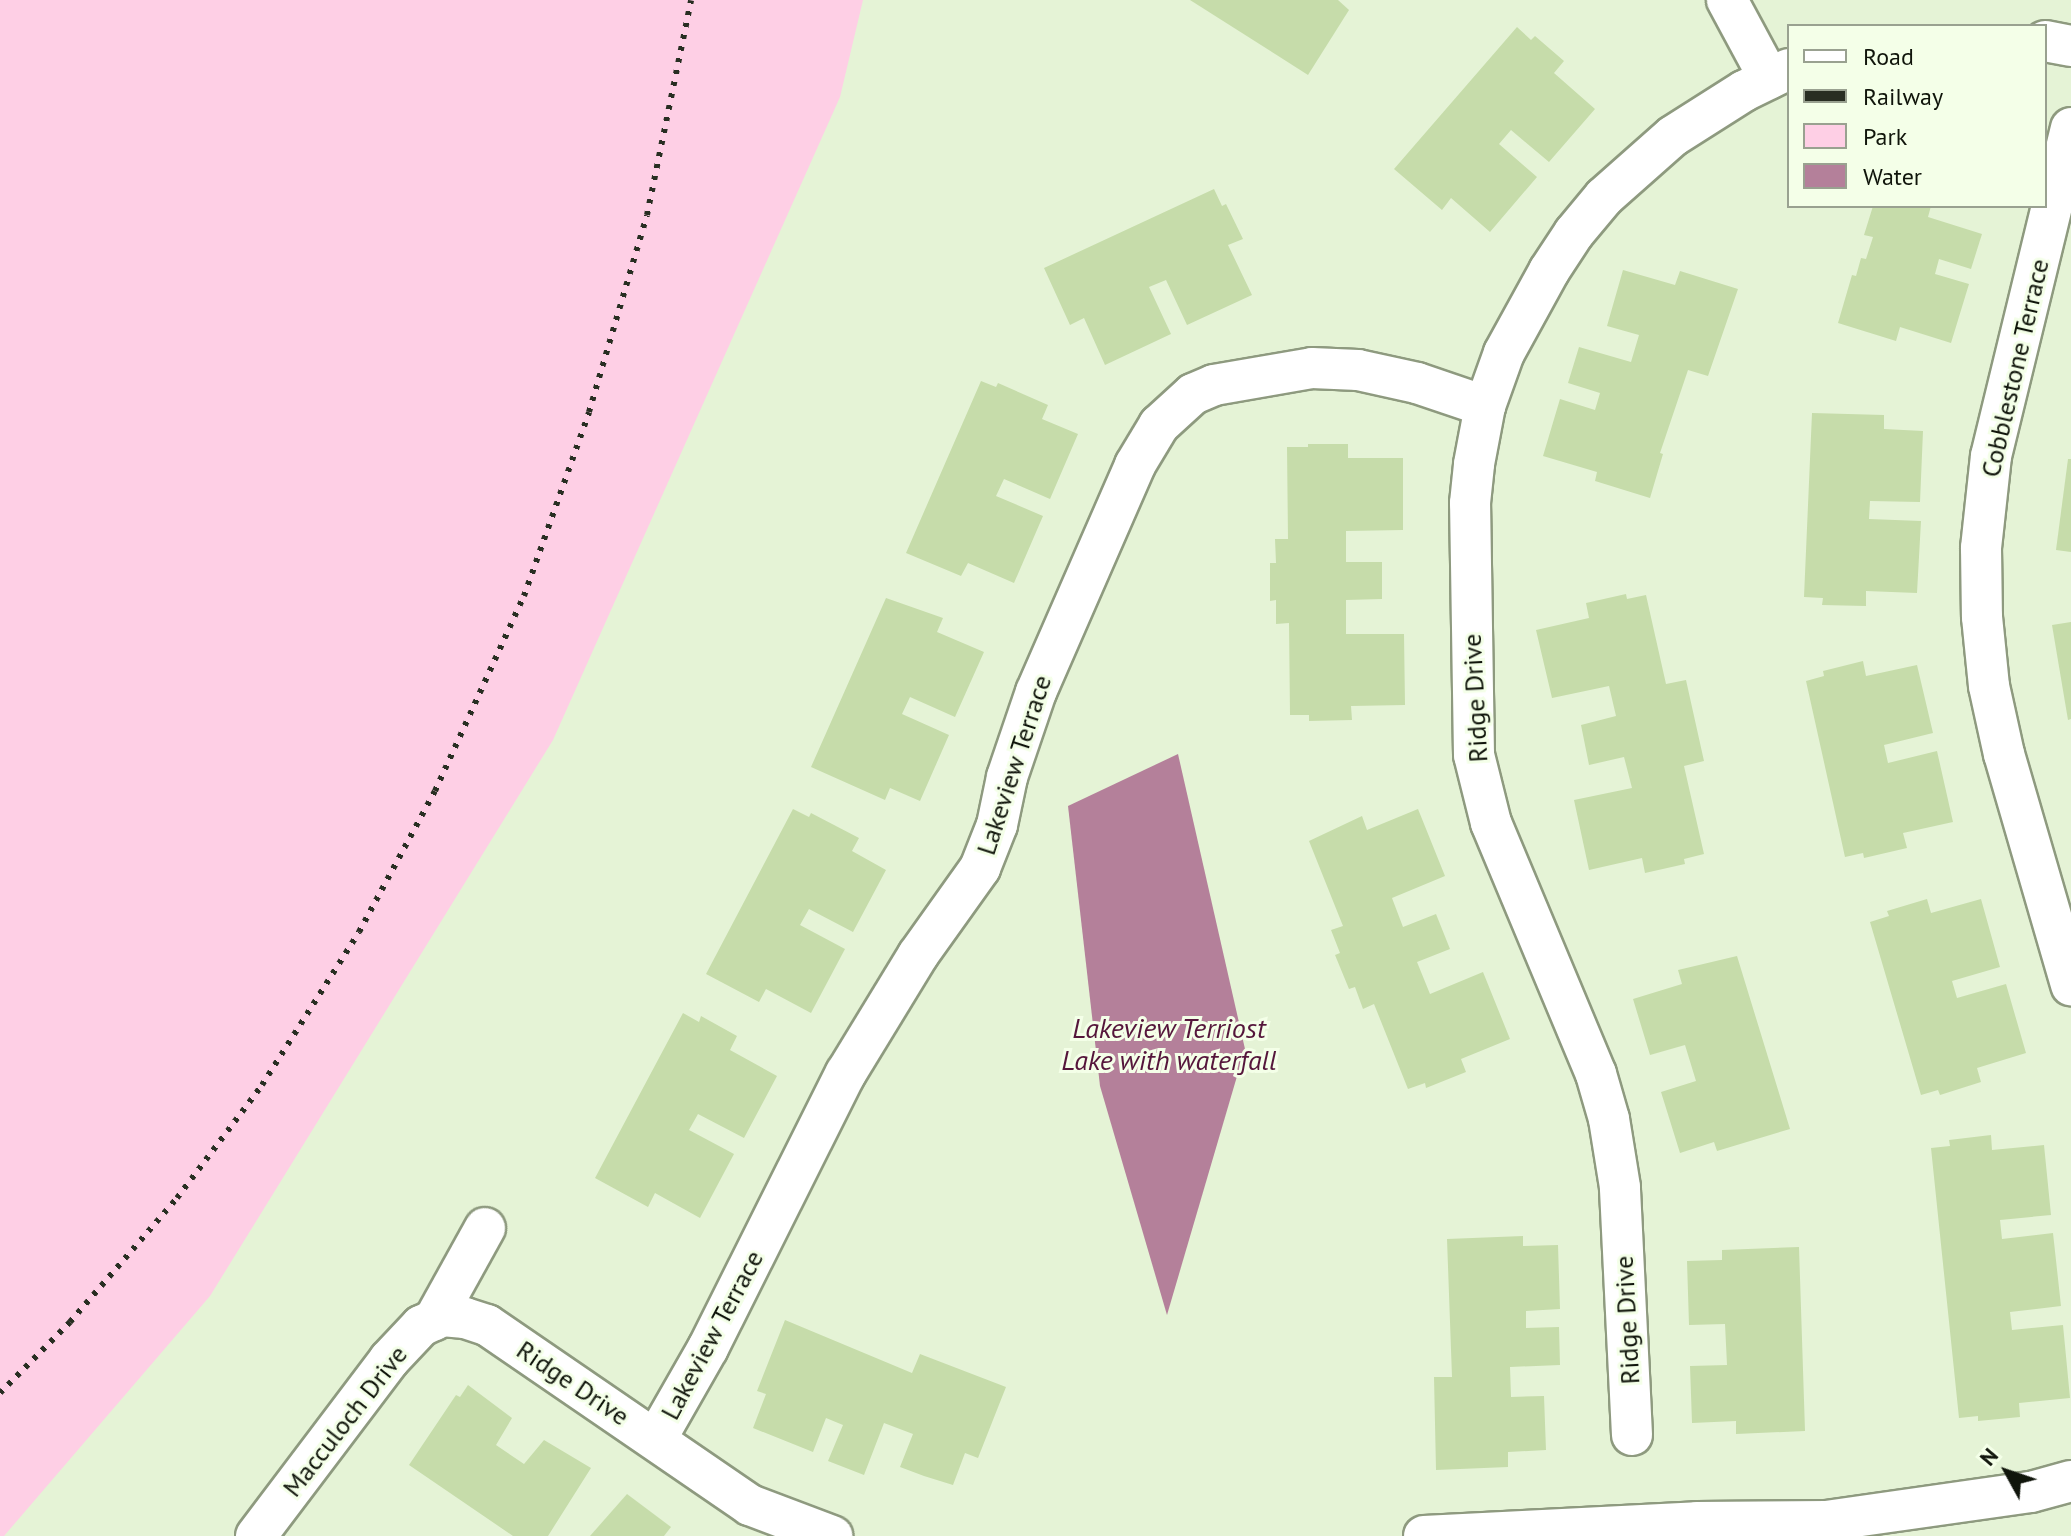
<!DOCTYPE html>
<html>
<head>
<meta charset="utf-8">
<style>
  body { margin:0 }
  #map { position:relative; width:2071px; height:1536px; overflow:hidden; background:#e5f3d6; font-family:"PT Sans",sans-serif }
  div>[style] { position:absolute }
  .green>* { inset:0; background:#fecfe5 }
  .water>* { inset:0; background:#b4809a }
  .building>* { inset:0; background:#c6dcaa }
  .roads { filter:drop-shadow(2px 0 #8e9a7f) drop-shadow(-2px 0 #8e9a7f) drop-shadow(0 2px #8e9a7f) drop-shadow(0 -2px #8e9a7f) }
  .minor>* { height:40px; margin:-20px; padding:0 20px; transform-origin:20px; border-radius:20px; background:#fff }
  .rail>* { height:6px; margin-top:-3px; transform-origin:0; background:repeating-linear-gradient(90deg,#282e22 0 4px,transparent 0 12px) }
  span { translate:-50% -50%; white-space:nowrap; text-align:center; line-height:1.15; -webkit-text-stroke:6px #f4ffe8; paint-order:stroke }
  .street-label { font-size:26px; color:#10150b }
  .water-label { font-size:28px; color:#55163b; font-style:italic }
  .legend { position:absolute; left:1787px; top:24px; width:260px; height:184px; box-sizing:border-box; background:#f4ffe8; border:2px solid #99a190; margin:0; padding:10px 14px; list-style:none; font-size:24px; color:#10150b }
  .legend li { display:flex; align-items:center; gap:16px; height:40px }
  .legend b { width:40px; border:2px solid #99a190 }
  .north { position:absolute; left:1967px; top:1432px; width:80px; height:80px; -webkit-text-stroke:6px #f4ffe8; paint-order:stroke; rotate:310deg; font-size:22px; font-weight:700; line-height:32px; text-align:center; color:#10150b }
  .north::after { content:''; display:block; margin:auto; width:28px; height:36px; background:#10150b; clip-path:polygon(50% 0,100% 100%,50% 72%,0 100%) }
</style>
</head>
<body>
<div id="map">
  <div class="green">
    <i style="clip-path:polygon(0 0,863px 0,840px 97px,553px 740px,210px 1296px,4px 1536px,0 1536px)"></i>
  </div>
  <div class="water">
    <i style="clip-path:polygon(1178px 754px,1245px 1049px,1167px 1315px,1100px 1086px,1068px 806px)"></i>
  </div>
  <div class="building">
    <i style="clip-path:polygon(1190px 0,1338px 0,1349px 10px,1308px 75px)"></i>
    <i style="clip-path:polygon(1517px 27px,1531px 40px,1535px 36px,1564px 61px,1554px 73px,1595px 109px,1549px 162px,1511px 130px,1499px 144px,1537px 177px,1490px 232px,1451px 198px,1442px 210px,1394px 169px)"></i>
    <i style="clip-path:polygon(1214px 189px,1222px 206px,1226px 204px,1243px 239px,1228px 245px,1252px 295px,1187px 325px,1166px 280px,1149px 287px,1171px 334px,1105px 365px,1084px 318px,1070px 325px,1044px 268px)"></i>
    <i style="clip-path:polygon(1873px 206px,1931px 206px,1928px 217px,1982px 234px,1971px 269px,1939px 259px,1935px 274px,1969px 284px,1951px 343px,1900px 327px,1896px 341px,1838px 323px,1852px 275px,1856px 276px,1861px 258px,1866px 259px,1873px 237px,1864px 235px)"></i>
    <i style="clip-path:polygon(1623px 270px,1675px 285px,1680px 271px,1738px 289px,1708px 376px,1688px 370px,1660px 453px,1663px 454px,1650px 498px,1595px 481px,1597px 472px,1543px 456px,1560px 399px,1595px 410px,1600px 393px,1568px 383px,1579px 347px,1631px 362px,1639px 335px,1607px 326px)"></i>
    <i style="clip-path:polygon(981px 381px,996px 387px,998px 383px,1048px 405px,1042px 419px,1078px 434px,1050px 499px,1004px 479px,996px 496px,1043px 516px,1014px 583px,968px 563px,961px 576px,906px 553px)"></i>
    <i style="clip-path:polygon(1812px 413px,1884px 415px,1884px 429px,1923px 431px,1920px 502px,1870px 501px,1869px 519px,1921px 521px,1917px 593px,1866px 591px,1866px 606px,1822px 605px,1823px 598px,1804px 597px)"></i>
    <i style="clip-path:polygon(1308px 444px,1348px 444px,1348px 458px,1403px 458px,1403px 530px,1346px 531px,1346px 562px,1382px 562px,1382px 599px,1346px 600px,1346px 634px,1404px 634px,1405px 705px,1351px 706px,1352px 720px,1309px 721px,1309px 715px,1290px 715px,1289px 623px,1276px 624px,1276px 600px,1270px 601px,1270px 563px,1276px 563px,1275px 539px,1288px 539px,1287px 447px,1308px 447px)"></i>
    <i style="clip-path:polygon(2068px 459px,2071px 459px,2071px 552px,2056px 550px)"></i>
    <i style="clip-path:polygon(1626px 594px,1627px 599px,1646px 595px,1666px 684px,1686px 680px,1704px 761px,1684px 766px,1704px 854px,1684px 859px,1685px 864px,1645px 873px,1642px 858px,1589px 870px,1574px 800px,1632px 788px,1624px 757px,1589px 765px,1581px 725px,1616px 716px,1609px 686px,1552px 698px,1536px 630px,1589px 618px,1586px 603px)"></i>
    <i style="clip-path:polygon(886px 598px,943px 618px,937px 632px,984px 652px,955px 717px,910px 697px,902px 714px,949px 735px,920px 801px,890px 788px,885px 800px,811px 767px)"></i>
    <i style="clip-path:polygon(2071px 622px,2071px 719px,2068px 720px,2052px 625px)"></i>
    <i style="clip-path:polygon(1863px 661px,1866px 676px,1917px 665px,1933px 733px,1884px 745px,1888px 763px,1937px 751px,1953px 822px,1903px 833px,1907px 848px,1864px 858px,1863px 853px,1845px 857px,1806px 681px,1824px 676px,1823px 671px)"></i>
    <i style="clip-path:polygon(793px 809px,809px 817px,811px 813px,859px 838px,852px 851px,886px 870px,853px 932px,809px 909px,800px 925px,845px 949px,811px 1013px,766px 989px,759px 1002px,706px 974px)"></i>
    <i style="clip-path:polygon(1418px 809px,1445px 876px,1392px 898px,1403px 927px,1436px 914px,1450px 949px,1417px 962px,1430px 994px,1483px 972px,1510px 1039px,1461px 1059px,1466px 1072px,1426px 1088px,1425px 1083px,1408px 1089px,1374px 1004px,1363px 1009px,1355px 987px,1349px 989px,1335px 955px,1340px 953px,1331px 930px,1343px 926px,1309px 841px,1362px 816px,1367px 830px)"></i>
    <i style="clip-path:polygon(1927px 899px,1931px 913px,1981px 899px,2000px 967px,1952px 981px,1957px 998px,2006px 984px,2026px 1053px,1977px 1068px,1981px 1082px,1940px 1095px,1938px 1090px,1921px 1095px,1870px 922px,1889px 916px,1887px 911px)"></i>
    <i style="clip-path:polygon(1737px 956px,1790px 1129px,1717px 1151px,1714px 1142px,1680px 1153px,1661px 1092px,1696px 1081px,1685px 1045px,1650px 1055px,1633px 999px,1682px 984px,1678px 970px)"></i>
    <i style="clip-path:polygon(683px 1013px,699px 1022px,701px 1016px,737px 1036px,730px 1050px,777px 1076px,744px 1138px,698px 1114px,689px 1130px,734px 1154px,700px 1218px,655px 1193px,648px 1207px,595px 1178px)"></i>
    <i style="clip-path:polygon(1991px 1135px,1992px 1150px,2044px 1145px,2051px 1215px,2000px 1220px,2002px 1239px,2053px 1233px,2061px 1306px,2010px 1312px,2012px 1330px,2063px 1325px,2070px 1398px,2019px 1403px,2020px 1417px,1978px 1421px,1978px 1416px,1959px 1418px,1931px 1148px,1950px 1146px,1949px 1140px)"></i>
    <i style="clip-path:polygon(1523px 1236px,1523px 1246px,1558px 1245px,1560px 1309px,1526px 1311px,1526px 1328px,1559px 1327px,1560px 1365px,1510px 1367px,1511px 1397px,1544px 1396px,1546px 1450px,1508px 1452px,1508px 1467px,1436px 1470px,1434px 1377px,1452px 1377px,1447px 1239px)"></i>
    <i style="clip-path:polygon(1799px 1247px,1805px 1431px,1736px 1434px,1736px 1421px,1692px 1423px,1690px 1366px,1727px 1365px,1725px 1324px,1689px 1325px,1687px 1261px,1722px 1260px,1722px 1250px)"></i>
    <i style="clip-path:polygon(785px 1320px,912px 1373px,920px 1354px,1006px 1387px,978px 1458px,965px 1453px,953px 1485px,924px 1476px,900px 1467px,913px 1434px,884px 1423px,864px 1475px,828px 1461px,843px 1425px,826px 1418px,813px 1452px,753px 1428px,766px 1394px,757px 1391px)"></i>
    <i style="clip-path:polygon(468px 1385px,512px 1418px,496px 1445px,524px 1464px,544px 1440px,591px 1468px,548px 1536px,513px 1536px,409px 1465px,456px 1395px,460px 1397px)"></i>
    <i style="clip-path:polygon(627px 1494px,671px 1527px,664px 1536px,590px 1536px)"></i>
  </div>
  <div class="roads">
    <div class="minor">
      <i style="left:1727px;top:0;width:89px;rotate:61.7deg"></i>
      <i style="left:2045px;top:41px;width:26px;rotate:11deg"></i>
      <i style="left:2071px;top:128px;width:338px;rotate:103.7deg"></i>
      <i style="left:1991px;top:456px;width:93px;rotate:96.2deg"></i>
      <i style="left:1981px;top:548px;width:69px;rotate:89.2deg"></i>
      <i style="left:1982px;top:617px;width:69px;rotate:84.2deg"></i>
      <i style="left:1989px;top:686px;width:70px;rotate:77.6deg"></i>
      <i style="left:2004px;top:754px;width:241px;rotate:73.8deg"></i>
      <i style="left:434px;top:1320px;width:9px;rotate:-27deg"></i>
      <i style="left:442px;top:1316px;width:23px;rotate:5deg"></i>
      <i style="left:465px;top:1318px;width:23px;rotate:18deg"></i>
      <i style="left:487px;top:1325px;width:319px;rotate:34.4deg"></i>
      <i style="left:750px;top:1505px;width:88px;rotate:20.7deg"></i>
      <i style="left:1632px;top:1435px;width:248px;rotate:-92.8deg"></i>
      <i style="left:1620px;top:1187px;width:69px;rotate:-99.2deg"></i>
      <i style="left:1609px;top:1119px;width:47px;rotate:-106.1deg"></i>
      <i style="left:1596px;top:1074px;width:272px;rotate:-112.7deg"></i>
      <i style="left:1491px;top:823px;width:70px;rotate:-104deg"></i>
      <i style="left:1474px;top:755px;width:252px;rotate:-90.9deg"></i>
      <i style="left:1470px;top:503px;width:39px;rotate:-84deg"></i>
      <i style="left:1474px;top:464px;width:59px;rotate:-79.3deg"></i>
      <i style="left:1485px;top:406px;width:56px;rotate:-70.3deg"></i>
      <i style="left:1504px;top:353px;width:94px;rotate:-61.2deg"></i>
      <i style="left:1549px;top:271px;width:45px;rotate:-56.7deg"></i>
      <i style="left:1574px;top:233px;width:47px;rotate:-50.2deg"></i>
      <i style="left:1604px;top:197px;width:92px;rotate:-41.5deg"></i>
      <i style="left:1673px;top:136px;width:84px;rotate:-32.4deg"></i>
      <i style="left:1744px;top:91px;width:50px;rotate:-26.1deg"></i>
      <i style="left:656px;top:1439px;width:105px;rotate:-60.3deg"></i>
      <i style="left:708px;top:1348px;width:308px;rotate:-63.4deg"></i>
      <i style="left:846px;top:1073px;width:138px;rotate:-58.6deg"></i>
      <i style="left:918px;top:955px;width:107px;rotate:-54.5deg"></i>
      <i style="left:980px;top:868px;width:46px;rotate:-68.4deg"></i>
      <i style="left:997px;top:825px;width:49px;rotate:-78.2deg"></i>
      <i style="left:1007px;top:777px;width:90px;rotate:-71.2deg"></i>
      <i style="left:1036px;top:692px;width:248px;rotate:-66.4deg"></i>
      <i style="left:1135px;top:465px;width:47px;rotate:-59deg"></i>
      <i style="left:1159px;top:425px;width:46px;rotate:-42.4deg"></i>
      <i style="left:1193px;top:394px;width:23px;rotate:-23deg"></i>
      <i style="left:1214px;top:385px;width:99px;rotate:-9.8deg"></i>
      <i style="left:1312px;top:368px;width:46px;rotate:2.5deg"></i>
      <i style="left:1358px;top:370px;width:60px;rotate:12.4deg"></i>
      <i style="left:1417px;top:383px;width:72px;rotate:18.7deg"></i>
      <i style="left:256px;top:1536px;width:221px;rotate:-52.9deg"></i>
      <i style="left:389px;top:1360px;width:47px;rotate:-46.7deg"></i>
      <i style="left:421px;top:1326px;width:14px;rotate:-25deg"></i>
      <i style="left:434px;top:1320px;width:105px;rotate:-61deg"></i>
      <i style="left:1424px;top:1536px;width:273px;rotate:-2.9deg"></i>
      <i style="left:1697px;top:1522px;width:129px;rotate:-0.4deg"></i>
      <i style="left:1826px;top:1521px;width:207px;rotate:-8.1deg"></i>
      <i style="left:2031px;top:1492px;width:41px;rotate:-15.4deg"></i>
    </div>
  </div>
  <div class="rail">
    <i style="left:0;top:1393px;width:100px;rotate:-45.4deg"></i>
    <i style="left:70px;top:1322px;width:164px;rotate:-49.2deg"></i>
    <i style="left:177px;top:1198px;width:141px;rotate:-53deg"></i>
    <i style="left:262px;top:1085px;width:181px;rotate:-57.6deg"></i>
    <i style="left:359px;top:932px;width:160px;rotate:-61.7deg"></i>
    <i style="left:435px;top:791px;width:214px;rotate:-65.5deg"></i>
    <i style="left:524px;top:596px;width:195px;rotate:-70.5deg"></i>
    <i style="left:589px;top:412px;width:205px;rotate:-73.6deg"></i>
    <i style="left:647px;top:215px;width:219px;rotate:-78.4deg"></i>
  </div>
  <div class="street-label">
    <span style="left:2015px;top:368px;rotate:-77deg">Cobblestone Terrace</span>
    <span style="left:1475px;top:698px;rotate:-93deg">Ridge Drive</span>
    <span style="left:1014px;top:765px;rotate:-72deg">Lakeview Terrace</span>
    <span style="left:1627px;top:1320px;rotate:-93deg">Ridge Drive</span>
    <span style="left:712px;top:1335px;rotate:-62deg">Lakeview Terrace</span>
    <span style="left:573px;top:1383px;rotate:34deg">Ridge Drive</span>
    <span style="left:345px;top:1421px;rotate:-52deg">Macculoch Drive</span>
  </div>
  <div class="water-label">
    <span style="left:1169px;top:1044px">Lakeview Terriost<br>Lake with waterfall</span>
  </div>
  <ul class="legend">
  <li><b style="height:10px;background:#fff"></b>Road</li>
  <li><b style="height:10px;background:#282e22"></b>Railway</li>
  <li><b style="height:22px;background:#fecfe5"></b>Park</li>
  <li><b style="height:22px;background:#b4809a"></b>Water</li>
  </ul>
  <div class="north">N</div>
</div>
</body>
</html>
